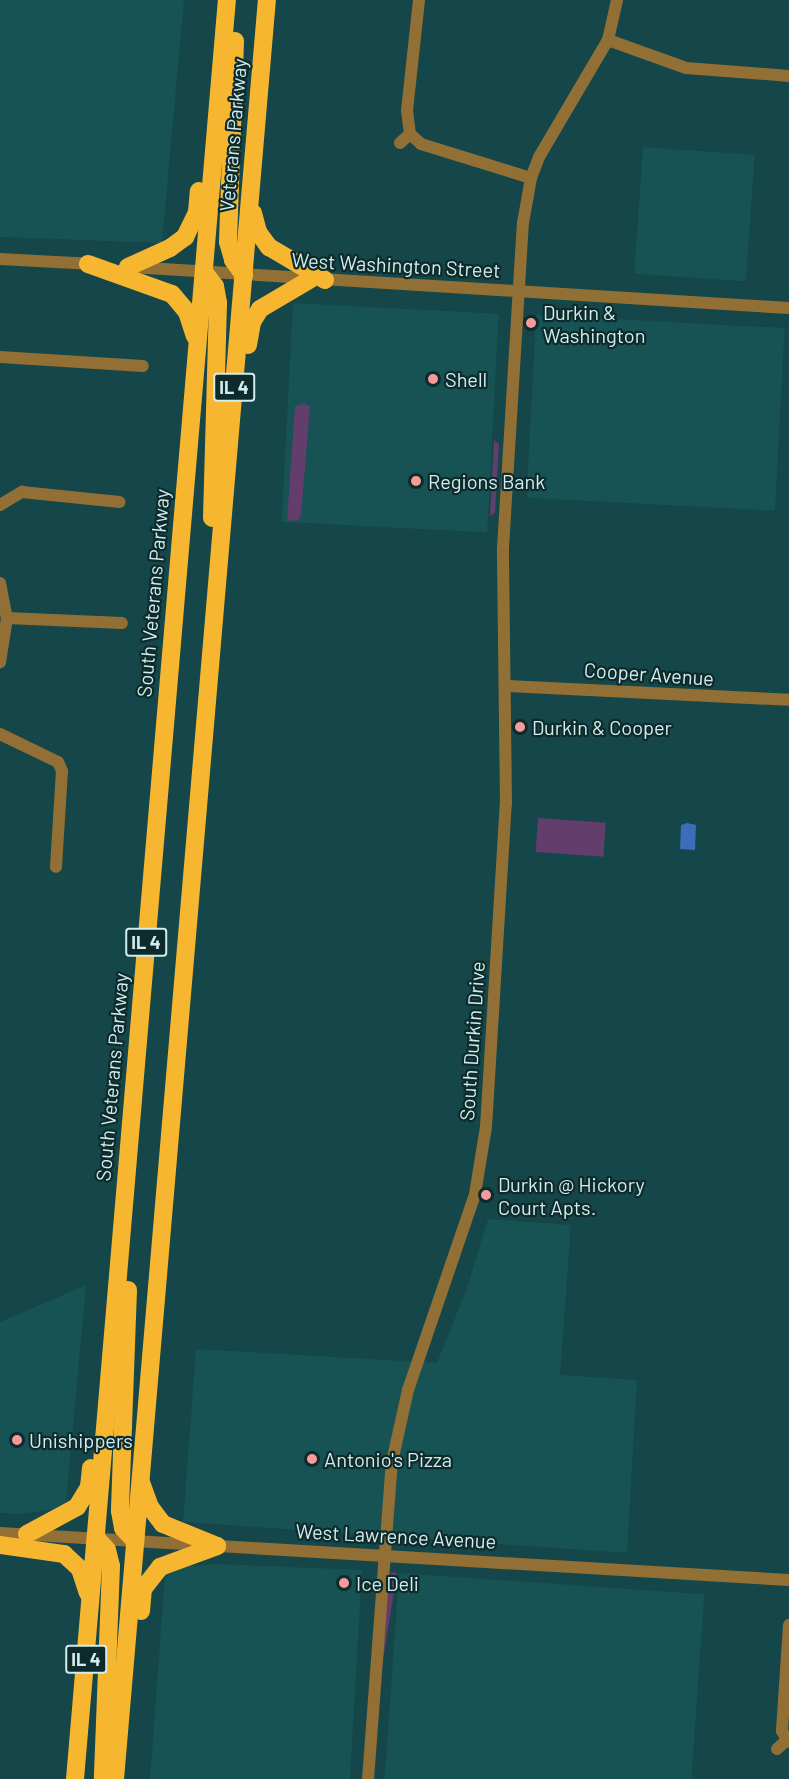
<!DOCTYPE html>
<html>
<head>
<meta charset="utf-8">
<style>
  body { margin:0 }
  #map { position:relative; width:789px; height:1779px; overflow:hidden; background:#154649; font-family:Barlow,sans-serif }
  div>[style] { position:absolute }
  .built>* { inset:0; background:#175255; transform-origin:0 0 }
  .green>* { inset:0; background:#633d6c; transform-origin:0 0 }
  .water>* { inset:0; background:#3c6cbb }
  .minor>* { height:12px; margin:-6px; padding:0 6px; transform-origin:6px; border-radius:6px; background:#927035 }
  .highway>* { height:18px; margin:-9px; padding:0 9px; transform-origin:9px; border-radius:9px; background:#f7b630 }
  .dots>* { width:16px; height:16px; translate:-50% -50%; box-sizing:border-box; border:3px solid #0f2a2b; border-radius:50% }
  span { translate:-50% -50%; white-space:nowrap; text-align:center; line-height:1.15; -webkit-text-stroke:4.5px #0f2a2b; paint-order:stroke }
  .shield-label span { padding:2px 4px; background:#0f2a2b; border:2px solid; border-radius:4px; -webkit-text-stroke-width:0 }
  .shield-label { font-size:18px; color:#d0eef0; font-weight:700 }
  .street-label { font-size:20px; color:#d0eef0 }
  .poi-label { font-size:20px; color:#d0eef0 }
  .left { translate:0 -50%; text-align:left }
</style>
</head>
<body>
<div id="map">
  <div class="built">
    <i style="clip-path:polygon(0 0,184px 0,162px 243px,0 237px)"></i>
    <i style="left:643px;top:147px;width:112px;height:127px;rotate:4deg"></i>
    <i style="left:293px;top:303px;width:206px;height:219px;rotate:3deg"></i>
    <i style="left:536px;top:315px;width:249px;height:183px;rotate:3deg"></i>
    <i style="clip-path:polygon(488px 1219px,571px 1225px,560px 1375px,637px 1380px,627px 1553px,183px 1522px,196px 1349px,437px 1363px,467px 1288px)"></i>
    <i style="clip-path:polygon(86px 1285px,66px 1502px,53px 1509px,22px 1514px,0 1513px,0 1322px)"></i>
    <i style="clip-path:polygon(217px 1564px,362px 1570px,350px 1779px,150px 1779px,165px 1575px,188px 1566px)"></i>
    <i style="left:399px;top:1573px;width:306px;height:206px;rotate:4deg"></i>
  </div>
  <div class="green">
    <i style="clip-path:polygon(304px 404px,310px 406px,301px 516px,297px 521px,287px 520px,295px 406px)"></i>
    <i style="clip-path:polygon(494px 440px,499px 444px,495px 513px,490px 516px)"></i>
    <i style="left:538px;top:818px;width:68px;height:34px;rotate:4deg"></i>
    <i style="left:391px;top:1572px;width:6px;height:124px;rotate:9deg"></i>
  </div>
  <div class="water">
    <i style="clip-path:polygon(687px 823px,696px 825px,695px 850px,680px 849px,681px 825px)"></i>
  </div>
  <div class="minor">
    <i style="left:419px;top:0;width:111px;rotate:96.2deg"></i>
    <i style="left:407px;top:110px;width:24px;rotate:83deg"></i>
    <i style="left:410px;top:134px;width:15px;rotate:42deg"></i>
    <i style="left:421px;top:144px;width:115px;rotate:17.2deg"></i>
    <i style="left:608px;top:40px;width:83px;rotate:19.7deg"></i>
    <i style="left:686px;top:68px;width:103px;rotate:4.4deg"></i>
    <i style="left:400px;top:143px;width:13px;rotate:-42deg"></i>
    <i style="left:0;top:259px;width:93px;rotate:3.1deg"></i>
    <i style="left:131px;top:267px;width:659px;rotate:3.57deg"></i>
    <i style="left:0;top:357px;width:143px;rotate:3.6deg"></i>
    <i style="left:0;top:505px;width:26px;rotate:-31deg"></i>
    <i style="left:22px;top:492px;width:98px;rotate:5.9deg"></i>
    <i style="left:0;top:583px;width:36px;rotate:79deg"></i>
    <i style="left:7px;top:618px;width:45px;rotate:99deg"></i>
    <i style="left:7px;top:618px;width:115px;rotate:2.5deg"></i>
    <i style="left:506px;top:686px;width:283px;rotate:2.8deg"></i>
    <i style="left:0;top:734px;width:64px;rotate:25.8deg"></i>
    <i style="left:58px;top:762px;width:10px;rotate:66deg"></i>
    <i style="left:62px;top:771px;width:96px;rotate:93.6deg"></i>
    <i style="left:0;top:1533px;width:790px;rotate:3.41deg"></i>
    <i style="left:789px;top:1625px;width:106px;rotate:93.8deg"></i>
    <i style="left:782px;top:1731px;width:13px;rotate:58deg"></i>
    <i style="left:777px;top:1749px;width:13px;rotate:-42deg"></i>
    <i style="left:368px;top:1779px;width:318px;rotate:-85.7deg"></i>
    <i style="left:392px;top:1462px;width:74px;rotate:-77.5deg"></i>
    <i style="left:408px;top:1390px;width:207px;rotate:-71.1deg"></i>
    <i style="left:475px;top:1194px;width:68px;rotate:-80.7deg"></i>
    <i style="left:486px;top:1127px;width:324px;rotate:-86.5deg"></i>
    <i style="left:506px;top:804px;width:256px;rotate:-90.7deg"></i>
    <i style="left:503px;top:548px;width:326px;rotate:-86.5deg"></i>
    <i style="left:523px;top:223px;width:46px;rotate:-79.9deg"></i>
    <i style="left:531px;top:178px;width:22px;rotate:-69deg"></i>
    <i style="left:539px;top:157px;width:136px;rotate:-59.5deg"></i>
    <i style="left:608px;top:40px;width:41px;rotate:-77.3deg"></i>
  </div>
  <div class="highway">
    <i style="left:235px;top:41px;width:201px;rotate:92deg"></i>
    <i style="left:228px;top:242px;width:19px;rotate:74deg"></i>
    <i style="left:233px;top:260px;width:19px;rotate:54deg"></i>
    <i style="left:253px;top:213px;width:20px;rotate:75deg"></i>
    <i style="left:258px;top:232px;width:19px;rotate:54deg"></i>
    <i style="left:269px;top:247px;width:65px;rotate:30.5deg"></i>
    <i style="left:88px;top:264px;width:89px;rotate:19.7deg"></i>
    <i style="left:172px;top:294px;width:23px;rotate:50deg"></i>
    <i style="left:187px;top:312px;width:25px;rotate:72deg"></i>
    <i style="left:128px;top:267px;width:46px;rotate:-24.3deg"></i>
    <i style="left:170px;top:248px;width:19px;rotate:-36deg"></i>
    <i style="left:185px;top:237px;width:28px;rotate:-64deg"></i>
    <i style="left:197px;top:212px;width:21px;rotate:-85deg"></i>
    <i style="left:204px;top:272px;width:18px;rotate:52deg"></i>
    <i style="left:215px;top:286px;width:17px;rotate:80deg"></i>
    <i style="left:218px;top:303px;width:215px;rotate:91.6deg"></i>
    <i style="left:248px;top:345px;width:23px;rotate:-80deg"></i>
    <i style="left:252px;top:322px;width:15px;rotate:-58deg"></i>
    <i style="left:260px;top:309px;width:59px;rotate:-30.5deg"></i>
    <i style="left:128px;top:1290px;width:221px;rotate:92.1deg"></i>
    <i style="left:120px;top:1511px;width:17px;rotate:80deg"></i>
    <i style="left:123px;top:1528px;width:18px;rotate:47deg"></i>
    <i style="left:142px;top:1485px;width:23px;rotate:70deg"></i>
    <i style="left:150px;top:1507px;width:21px;rotate:53deg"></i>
    <i style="left:163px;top:1524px;width:58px;rotate:22.2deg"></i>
    <i style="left:27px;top:1534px;width:57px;rotate:-28.4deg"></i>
    <i style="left:77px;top:1507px;width:23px;rotate:-59deg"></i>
    <i style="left:89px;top:1487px;width:19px;rotate:-84deg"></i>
    <i style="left:96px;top:1538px;width:16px;rotate:47deg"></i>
    <i style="left:107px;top:1550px;width:16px;rotate:76deg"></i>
    <i style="left:111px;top:1566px;width:213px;rotate:92.2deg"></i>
    <i style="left:0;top:1545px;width:65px;rotate:8deg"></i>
    <i style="left:64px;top:1554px;width:22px;rotate:43deg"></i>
    <i style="left:80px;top:1569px;width:25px;rotate:72deg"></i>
    <i style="left:141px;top:1611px;width:22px;rotate:-85deg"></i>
    <i style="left:143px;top:1589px;width:28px;rotate:-52deg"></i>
    <i style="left:160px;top:1567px;width:61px;rotate:-20.2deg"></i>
    <i style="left:75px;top:1779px;width:1785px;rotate:-85.12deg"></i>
    <i style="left:115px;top:1779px;width:1785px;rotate:-85.12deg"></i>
  </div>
  <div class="dots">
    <i style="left:531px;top:323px;background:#f59b9b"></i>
    <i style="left:433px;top:379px;background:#f59b9b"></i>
    <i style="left:416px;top:481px;background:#f59b9b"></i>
    <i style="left:520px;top:727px;background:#f59b9b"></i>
    <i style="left:486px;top:1195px;background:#f59b9b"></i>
    <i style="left:17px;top:1440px;background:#f59b9b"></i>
    <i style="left:312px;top:1459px;background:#f59b9b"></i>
    <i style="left:344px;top:1583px;background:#f59b9b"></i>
  </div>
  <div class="shield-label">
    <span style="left:234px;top:387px">IL 4</span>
    <span style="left:146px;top:942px">IL 4</span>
    <span style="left:86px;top:1659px">IL 4</span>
  </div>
  <div class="street-label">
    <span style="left:233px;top:135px;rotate:-85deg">Veterans Parkway</span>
    <span style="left:396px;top:265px;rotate:3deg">West Washington Street</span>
    <span style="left:153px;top:593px;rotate:-85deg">South Veterans Parkway</span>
    <span style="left:649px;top:674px;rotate:4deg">Cooper Avenue</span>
    <span style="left:472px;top:1041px;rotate:-86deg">South Durkin Drive</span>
    <span style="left:112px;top:1077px;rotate:-85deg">South Veterans Parkway</span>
    <span style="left:396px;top:1536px;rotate:3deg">West Lawrence Avenue</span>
  </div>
  <div class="poi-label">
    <span class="left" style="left:543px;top:324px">Durkin &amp;<br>Washington</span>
    <span class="left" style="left:445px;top:379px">Shell</span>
    <span class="left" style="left:428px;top:481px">Regions Bank</span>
    <span class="left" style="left:532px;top:727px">Durkin &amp; Cooper</span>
    <span class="left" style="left:498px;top:1196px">Durkin @ Hickory<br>Court Apts.</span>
    <span class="left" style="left:29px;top:1440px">Unishippers</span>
    <span class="left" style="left:324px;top:1459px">Antonio's Pizza</span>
    <span class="left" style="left:356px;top:1583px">Ice Deli</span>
  </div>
</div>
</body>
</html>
